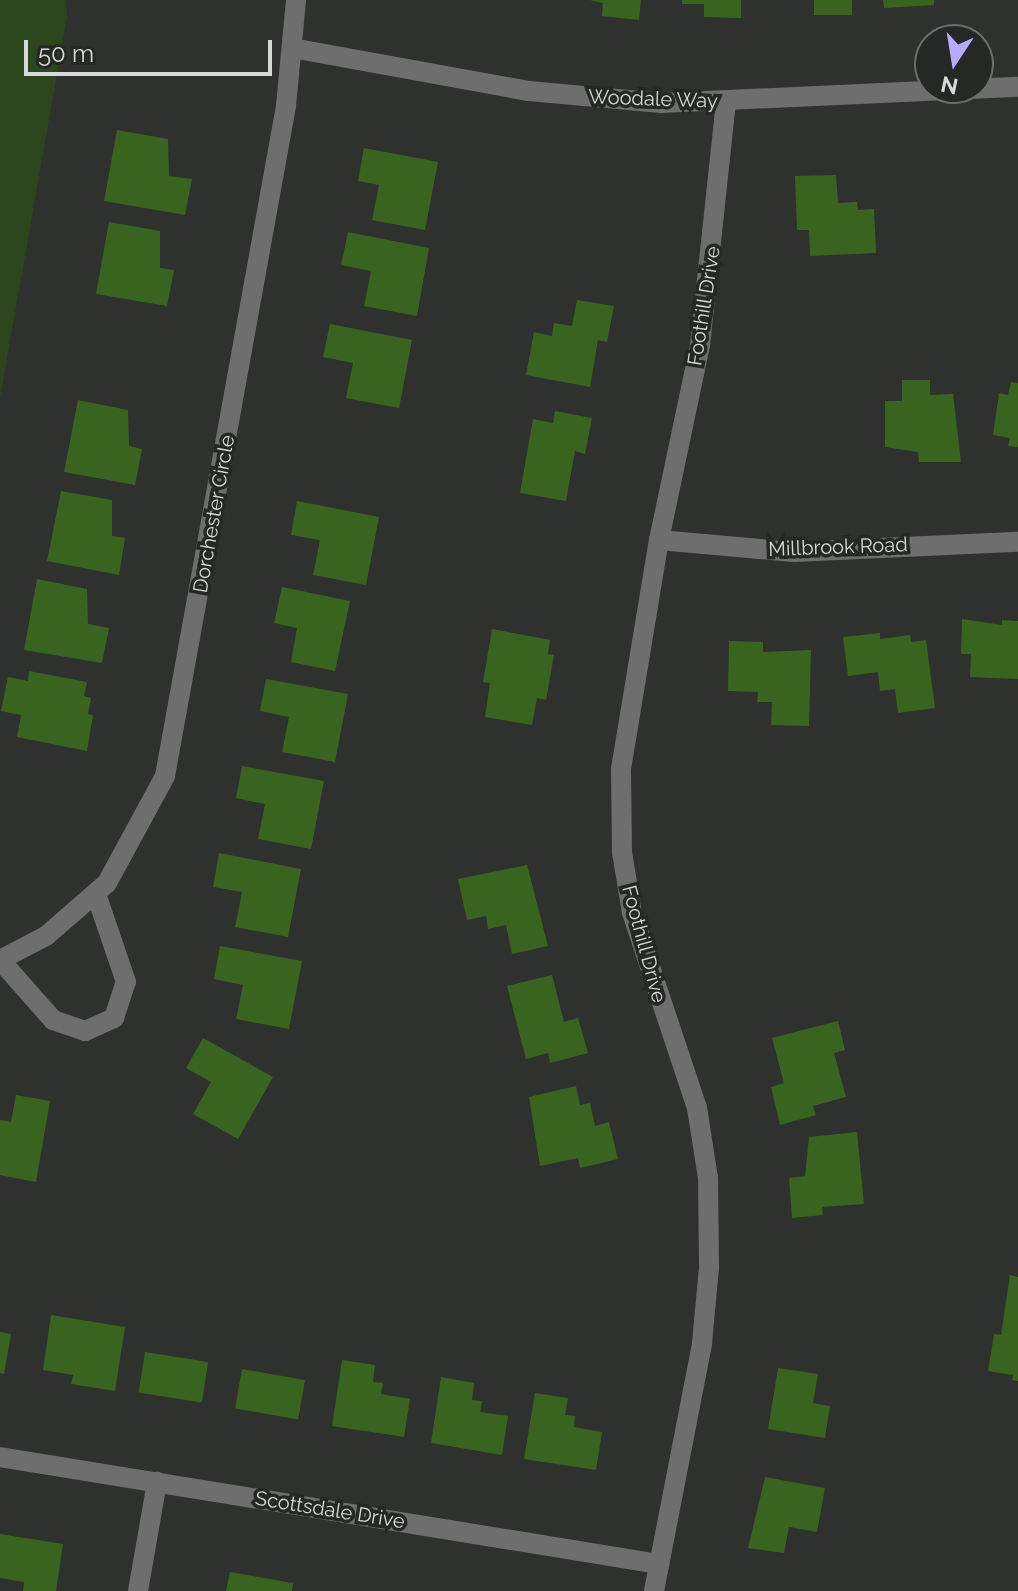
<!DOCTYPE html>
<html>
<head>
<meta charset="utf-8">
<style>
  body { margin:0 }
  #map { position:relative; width:1018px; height:1591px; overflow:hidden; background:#2f312e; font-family:Raleway,sans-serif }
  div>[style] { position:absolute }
  .green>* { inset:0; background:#2b461d }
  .building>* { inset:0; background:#39641f; transform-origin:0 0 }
  .minor>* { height:20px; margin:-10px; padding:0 10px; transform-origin:10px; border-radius:10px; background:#6e6e6f }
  span { translate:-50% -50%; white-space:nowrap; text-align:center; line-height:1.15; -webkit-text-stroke:7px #252824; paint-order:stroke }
  .street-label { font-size:20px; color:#d7d9d7 }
  .north { position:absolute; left:914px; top:24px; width:80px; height:80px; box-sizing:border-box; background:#252824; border:2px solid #6c6f6c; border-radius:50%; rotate:192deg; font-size:22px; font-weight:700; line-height:32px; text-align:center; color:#d7d9d7 }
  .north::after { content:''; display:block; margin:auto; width:28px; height:36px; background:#b4acf9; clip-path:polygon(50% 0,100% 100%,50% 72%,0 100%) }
  .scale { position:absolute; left:24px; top:40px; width:248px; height:36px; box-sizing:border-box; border:4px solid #d7d9d7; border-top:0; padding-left:10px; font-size:24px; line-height:28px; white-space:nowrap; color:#d7d9d7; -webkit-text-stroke:6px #252824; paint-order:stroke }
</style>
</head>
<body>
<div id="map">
  <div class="green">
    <i style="clip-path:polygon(0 0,66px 0,67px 17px,0 398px)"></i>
  </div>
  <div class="building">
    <i style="clip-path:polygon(590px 0,641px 0,639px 20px,602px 16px,603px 3px)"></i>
    <i style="clip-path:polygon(682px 0,741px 0,741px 18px,704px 17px,704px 4px,682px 4px)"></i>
    <i style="left:814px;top:0;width:38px;height:15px"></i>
    <i style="clip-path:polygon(883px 0,934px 0,934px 5px,884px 8px)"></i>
    <i style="clip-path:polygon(117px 130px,168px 139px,169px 176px,192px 179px,185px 215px,104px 201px)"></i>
    <i style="clip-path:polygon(364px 148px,438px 162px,425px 230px,372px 220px,379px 185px,358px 181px)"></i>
    <i style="clip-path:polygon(836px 175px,838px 203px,857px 202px,858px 210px,874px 209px,876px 253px,810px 256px,809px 230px,797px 230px,795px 176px)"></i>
    <i style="clip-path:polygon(109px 222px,160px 231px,160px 268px,174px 270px,167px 306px,96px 294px)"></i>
    <i style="clip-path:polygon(348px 232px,429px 248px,417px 316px,364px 306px,371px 271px,341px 265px)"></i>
    <i style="clip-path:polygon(577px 300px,614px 306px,607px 342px,598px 340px,590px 387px,526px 375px,534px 332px,552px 336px,554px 323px,572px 326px)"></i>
    <i style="clip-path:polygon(330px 324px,412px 340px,399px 408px,346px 398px,353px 363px,323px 357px)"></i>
    <i style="clip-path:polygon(902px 380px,930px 380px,930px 395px,953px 394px,961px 462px,919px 462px,918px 452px,885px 447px,885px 401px,902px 401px)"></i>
    <i style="clip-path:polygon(1011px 382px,1018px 383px,1018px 447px,1008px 446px,1010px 438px,993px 435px,999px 393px,1008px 395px)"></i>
    <i style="clip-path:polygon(78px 400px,128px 410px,129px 446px,142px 449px,135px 485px,64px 472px)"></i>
    <i style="clip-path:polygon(555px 411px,592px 418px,585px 454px,575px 451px,566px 501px,520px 493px,533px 419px,553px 423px)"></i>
    <i style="clip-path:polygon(61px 491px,112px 500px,112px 536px,125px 538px,119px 575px,47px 561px)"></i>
    <i style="clip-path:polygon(297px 501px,379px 517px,366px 585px,313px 575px,320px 540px,291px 535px)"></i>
    <i style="clip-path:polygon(37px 579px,87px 589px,88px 624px,109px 628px,102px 663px,24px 650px)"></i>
    <i style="clip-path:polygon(282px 587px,350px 601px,335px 671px,291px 662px,297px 628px,274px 623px)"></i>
    <i style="clip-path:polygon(962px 619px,1002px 625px,1002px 620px,1018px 621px,1018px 679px,970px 677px,971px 654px,961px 654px)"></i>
    <i style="clip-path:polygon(492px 629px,550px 640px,548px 654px,554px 655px,546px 700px,537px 698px,532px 725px,485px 717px,490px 683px,483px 682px)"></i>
    <i style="clip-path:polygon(880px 633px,880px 639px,910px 635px,911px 642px,926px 640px,935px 708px,898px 713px,895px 689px,880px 691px,878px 672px,848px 676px,843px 637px)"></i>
    <i style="clip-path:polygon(729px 641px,763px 642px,763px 652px,811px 650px,809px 726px,771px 725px,772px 702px,757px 702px,758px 692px,728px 691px)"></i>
    <i style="clip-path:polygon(29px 671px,87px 682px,84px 696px,91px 698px,88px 714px,93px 715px,87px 751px,17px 737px,21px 715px,1px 711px,8px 677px,28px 681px)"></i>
    <i style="clip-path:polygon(266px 679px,348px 694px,335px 762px,282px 752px,289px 717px,260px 711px)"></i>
    <i style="clip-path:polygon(242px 766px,324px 781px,311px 849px,258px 839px,265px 804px,236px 798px)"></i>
    <i style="clip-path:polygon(219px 853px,301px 869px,288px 937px,235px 927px,242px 892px,213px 887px)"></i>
    <i style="clip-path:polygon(527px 865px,548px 946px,512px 954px,506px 925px,488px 929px,486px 916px,467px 920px,458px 879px)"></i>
    <i style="clip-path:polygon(220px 946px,302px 961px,289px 1029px,236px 1019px,243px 985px,214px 979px)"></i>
    <i style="clip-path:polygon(552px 975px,564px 1022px,578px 1018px,588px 1053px,550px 1063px,548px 1053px,526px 1059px,507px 986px)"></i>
    <i style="clip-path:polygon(838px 1021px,845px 1050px,834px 1053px,846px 1097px,813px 1106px,816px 1115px,780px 1125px,771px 1087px,784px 1083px,772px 1038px)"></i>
    <i style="clip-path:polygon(203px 1038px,273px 1077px,238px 1139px,193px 1114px,211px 1082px,186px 1068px)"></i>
    <i style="clip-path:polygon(576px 1086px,580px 1105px,590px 1103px,595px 1126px,609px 1122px,618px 1159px,580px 1168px,578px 1158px,540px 1166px,529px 1097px)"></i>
    <i style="clip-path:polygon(16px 1095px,50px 1101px,36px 1182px,0 1175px,0 1120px,11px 1122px)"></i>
    <i style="clip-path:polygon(857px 1132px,864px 1204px,822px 1207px,823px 1215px,792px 1218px,789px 1178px,805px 1176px,809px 1137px)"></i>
    <i style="clip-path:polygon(1010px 1275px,1018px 1277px,1018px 1381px,1012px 1380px,1013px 1375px,988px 1371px,994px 1334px,1001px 1335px)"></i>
    <i style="clip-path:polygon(51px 1315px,125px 1327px,115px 1391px,71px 1384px,73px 1375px,43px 1370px)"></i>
    <i style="clip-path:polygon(0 1332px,11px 1334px,4px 1374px,0 1373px)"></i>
    <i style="left:145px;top:1352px;width:64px;height:41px;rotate:9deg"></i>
    <i style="clip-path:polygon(342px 1360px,375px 1365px,373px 1382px,383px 1383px,381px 1394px,410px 1399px,404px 1437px,332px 1426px)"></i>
    <i style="clip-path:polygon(778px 1368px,818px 1374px,813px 1403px,830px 1406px,825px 1438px,768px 1429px)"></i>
    <i style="left:242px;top:1369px;width:64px;height:40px;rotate:10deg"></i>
    <i style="clip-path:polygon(441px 1377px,474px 1383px,472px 1400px,482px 1401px,480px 1412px,508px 1416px,502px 1455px,431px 1443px)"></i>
    <i style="clip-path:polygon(535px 1393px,568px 1398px,565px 1415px,575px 1416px,574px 1427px,602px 1432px,596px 1470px,524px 1459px)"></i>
    <i style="clip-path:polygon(765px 1477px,825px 1488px,817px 1532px,789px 1527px,784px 1553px,748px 1548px)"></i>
    <i style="clip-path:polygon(0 1534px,63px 1544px,56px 1591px,23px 1591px,24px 1582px,0 1578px)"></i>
    <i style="clip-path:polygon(230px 1572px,293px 1583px,292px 1591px,226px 1591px)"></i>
  </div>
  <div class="minor">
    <i style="left:292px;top:48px;width:241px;rotate:10.3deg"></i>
    <i style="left:529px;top:91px;width:133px;rotate:5.2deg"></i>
    <i style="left:661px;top:103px;width:357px;rotate:-2.6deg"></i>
    <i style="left:659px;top:540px;width:136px;rotate:5.1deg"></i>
    <i style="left:794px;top:552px;width:224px;rotate:-2.6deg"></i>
    <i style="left:0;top:960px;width:52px;rotate:-27.6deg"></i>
    <i style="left:46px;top:936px;width:81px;rotate:-41deg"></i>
    <i style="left:107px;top:883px;width:122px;rotate:-61.5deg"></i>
    <i style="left:165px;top:776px;width:681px;rotate:-79.76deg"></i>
    <i style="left:286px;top:106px;width:106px;rotate:-84.6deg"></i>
    <i style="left:0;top:960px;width:80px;rotate:48.5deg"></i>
    <i style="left:53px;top:1020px;width:34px;rotate:19deg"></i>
    <i style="left:85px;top:1031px;width:32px;rotate:-24deg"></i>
    <i style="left:114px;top:1018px;width:38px;rotate:-72deg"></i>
    <i style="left:126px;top:982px;width:93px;rotate:-108.8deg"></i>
    <i style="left:0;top:1457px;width:668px;rotate:9.22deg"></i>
    <i style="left:138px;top:1591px;width:111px;rotate:-80.1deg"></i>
    <i style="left:654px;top:1591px;width:253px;rotate:-79deg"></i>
    <i style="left:702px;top:1343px;width:75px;rotate:-84.7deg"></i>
    <i style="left:709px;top:1268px;width:90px;rotate:-90.6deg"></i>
    <i style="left:708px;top:1178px;width:71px;rotate:-98.9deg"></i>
    <i style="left:697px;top:1108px;width:206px;rotate:-108.4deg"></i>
    <i style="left:632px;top:913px;width:62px;rotate:-99.3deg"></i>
    <i style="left:622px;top:852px;width:83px;rotate:-90.7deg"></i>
    <i style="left:621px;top:769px;width:232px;rotate:-80.6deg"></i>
    <i style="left:659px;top:540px;width:199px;rotate:-78.1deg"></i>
    <i style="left:700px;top:345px;width:244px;rotate:-83.9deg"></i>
  </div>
  <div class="street-label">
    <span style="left:653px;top:99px;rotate:2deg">Woodale Way</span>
    <span style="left:704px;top:306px;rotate:-81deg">Foothill Drive</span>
    <span style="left:214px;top:514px;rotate:-80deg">Dorchester Circle</span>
    <span style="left:838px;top:547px;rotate:-2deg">Millbrook Road</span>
    <span style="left:644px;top:944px;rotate:75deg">Foothill Drive</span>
    <span style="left:330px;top:1510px;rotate:9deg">Scottsdale Drive</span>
  </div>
  <div class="north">N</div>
  <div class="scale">50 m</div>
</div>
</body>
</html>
